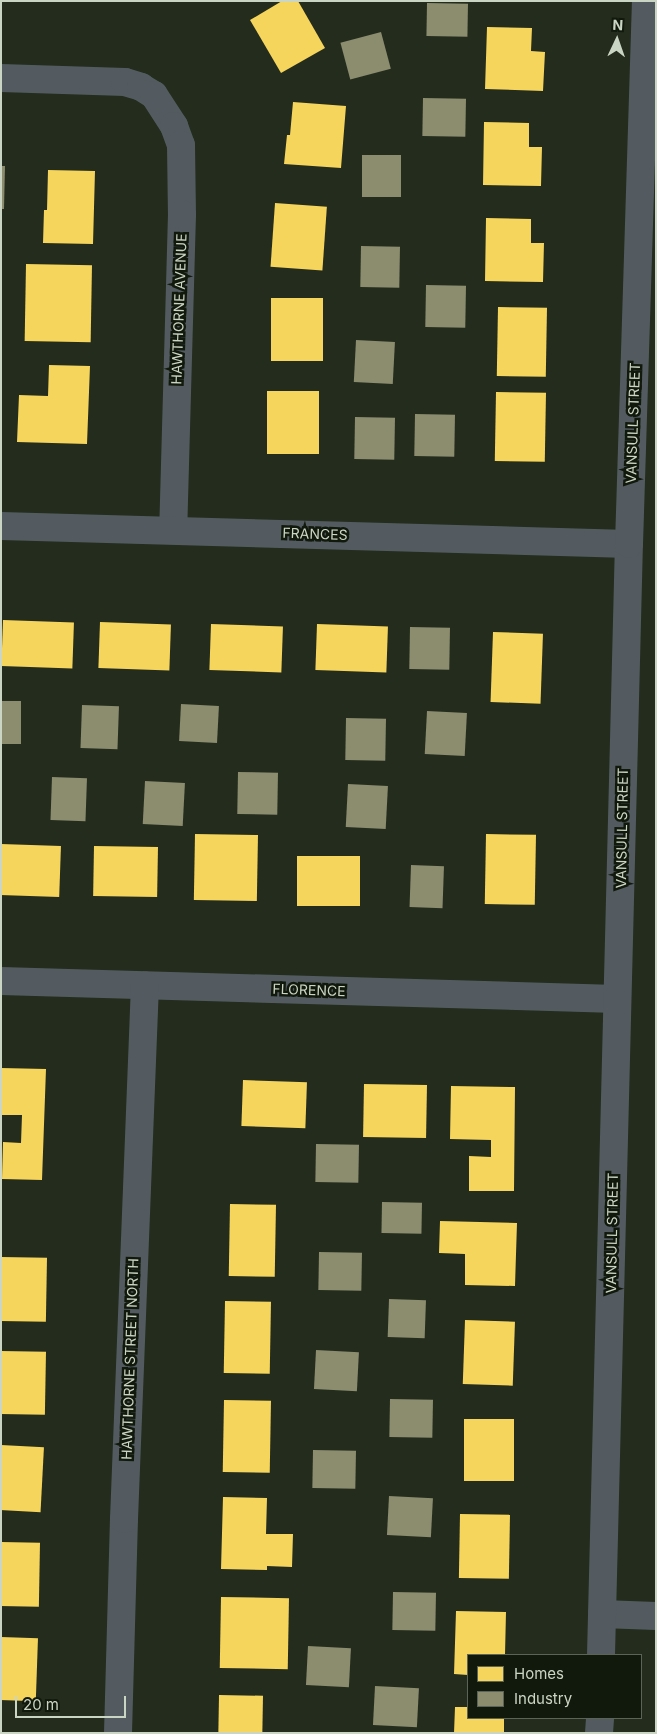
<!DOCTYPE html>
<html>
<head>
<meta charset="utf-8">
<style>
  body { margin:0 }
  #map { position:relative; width:657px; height:1734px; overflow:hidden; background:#242c1d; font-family:Inter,sans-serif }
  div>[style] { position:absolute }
  .homes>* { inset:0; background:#f6d55c; transform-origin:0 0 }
  .industry>* { inset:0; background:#8c8c6e; transform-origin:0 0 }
  .street>* { height:28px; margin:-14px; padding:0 14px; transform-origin:14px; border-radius:14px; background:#535b60 }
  span { translate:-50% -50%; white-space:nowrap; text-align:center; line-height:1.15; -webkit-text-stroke:5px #11180c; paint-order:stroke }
  .street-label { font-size:14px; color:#cbd5c4 }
  .frame { position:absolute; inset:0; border:2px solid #cbd5c4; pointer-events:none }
  .legend { position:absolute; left:467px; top:1654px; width:175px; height:65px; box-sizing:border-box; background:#11180c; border:1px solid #5b6456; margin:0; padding:6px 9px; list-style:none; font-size:15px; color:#cbd5c4 }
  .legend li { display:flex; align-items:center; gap:10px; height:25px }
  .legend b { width:25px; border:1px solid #5b6456 }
  .north { position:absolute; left:592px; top:15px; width:50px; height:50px; -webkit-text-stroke:4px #11180c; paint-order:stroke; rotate:3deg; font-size:14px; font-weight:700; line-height:20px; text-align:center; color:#cbd5c4 }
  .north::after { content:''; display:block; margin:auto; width:18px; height:22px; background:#cbd5c4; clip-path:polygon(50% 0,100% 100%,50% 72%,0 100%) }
  .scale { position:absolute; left:15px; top:1696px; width:111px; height:22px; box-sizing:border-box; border:2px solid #cbd5c4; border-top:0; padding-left:6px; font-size:15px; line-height:18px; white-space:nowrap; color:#cbd5c4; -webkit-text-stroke:4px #11180c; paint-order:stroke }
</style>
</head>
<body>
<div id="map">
  <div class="homes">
    <i style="clip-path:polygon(282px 1px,298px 1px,325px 48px,281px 73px,250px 20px)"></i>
    <i style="clip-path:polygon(487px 27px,532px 28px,531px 51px,545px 52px,543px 91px,485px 89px)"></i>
    <i style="clip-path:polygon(293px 102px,346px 106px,341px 168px,284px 164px,287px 135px,290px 135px)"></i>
    <i style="clip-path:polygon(484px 122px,529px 123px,529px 147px,542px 147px,541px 186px,483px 185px)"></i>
    <i style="clip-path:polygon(48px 170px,95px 171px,93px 244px,43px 243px,44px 210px,47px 210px)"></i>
    <i style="left:275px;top:203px;width:52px;height:64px;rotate:4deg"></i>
    <i style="clip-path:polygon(486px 218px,531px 219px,531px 243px,544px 243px,543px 282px,485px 281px)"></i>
    <i style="left:26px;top:264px;width:66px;height:77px;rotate:1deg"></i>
    <i style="left:271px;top:298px;width:52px;height:63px"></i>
    <i style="left:498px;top:307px;width:49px;height:69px;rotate:1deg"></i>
    <i style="clip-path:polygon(49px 365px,90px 366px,87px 444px,17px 442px,19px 395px,48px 396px)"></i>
    <i style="left:267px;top:391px;width:52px;height:63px"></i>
    <i style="left:496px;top:392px;width:50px;height:69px;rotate:1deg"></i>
    <i style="left:3px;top:620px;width:71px;height:46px;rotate:2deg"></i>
    <i style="left:100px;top:622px;width:71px;height:46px;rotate:2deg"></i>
    <i style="left:211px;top:624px;width:72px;height:46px;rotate:2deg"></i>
    <i style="left:317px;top:624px;width:71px;height:46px;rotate:2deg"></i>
    <i style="left:493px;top:632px;width:50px;height:70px;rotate:2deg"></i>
    <i style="left:195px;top:834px;width:63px;height:66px;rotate:1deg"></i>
    <i style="left:486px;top:834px;width:50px;height:70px;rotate:1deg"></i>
    <i style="left:1px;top:844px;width:60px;height:51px;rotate:2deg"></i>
    <i style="left:94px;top:846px;width:64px;height:50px;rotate:1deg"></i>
    <i style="left:297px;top:856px;width:63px;height:50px"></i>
    <i style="clip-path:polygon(1px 1068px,46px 1069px,42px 1180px,2px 1179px,3px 1142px,21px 1143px,22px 1115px,1px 1115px)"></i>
    <i style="left:243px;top:1080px;width:64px;height:46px;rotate:2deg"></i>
    <i style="left:364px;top:1084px;width:63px;height:53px;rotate:1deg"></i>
    <i style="clip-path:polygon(451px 1086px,515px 1087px,514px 1191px,469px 1191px,469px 1156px,491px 1157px,491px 1140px,450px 1139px)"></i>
    <i style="left:230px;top:1204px;width:46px;height:72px;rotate:1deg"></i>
    <i style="clip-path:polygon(440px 1221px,517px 1223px,515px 1286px,465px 1285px,465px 1254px,439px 1253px)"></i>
    <i style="left:1px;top:1257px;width:46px;height:64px;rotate:1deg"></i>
    <i style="left:225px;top:1301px;width:46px;height:72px;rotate:1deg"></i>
    <i style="left:465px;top:1320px;width:50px;height:64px;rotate:2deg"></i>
    <i style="left:1px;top:1351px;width:45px;height:63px;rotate:1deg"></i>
    <i style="left:224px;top:1400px;width:47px;height:72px;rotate:1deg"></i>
    <i style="left:464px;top:1419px;width:50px;height:62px"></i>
    <i style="left:1px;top:1445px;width:43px;height:65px;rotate:3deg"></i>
    <i style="clip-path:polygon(223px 1497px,267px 1498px,266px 1534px,293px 1534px,292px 1567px,267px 1566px,267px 1570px,221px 1569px)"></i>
    <i style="left:460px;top:1514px;width:50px;height:64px;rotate:1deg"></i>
    <i style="left:1px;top:1542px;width:39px;height:64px;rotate:1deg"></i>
    <i style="left:221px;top:1597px;width:68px;height:71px;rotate:1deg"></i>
    <i style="clip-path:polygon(456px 1611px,506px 1612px,505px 1655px,468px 1655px,468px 1675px,454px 1674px)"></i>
    <i style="left:1px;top:1637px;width:37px;height:63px;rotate:2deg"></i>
    <i style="left:219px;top:1695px;width:44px;height:38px;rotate:1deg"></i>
    <i style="clip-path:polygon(455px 1707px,468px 1707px,468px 1718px,504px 1718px,504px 1733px,454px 1733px)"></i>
  </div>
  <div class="industry">
    <i style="left:427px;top:3px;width:41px;height:33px;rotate:1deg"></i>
    <i style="left:381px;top:32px;width:38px;height:42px;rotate:75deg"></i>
    <i style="left:423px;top:98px;width:43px;height:38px;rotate:1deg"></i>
    <i style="left:362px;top:155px;width:39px;height:42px"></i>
    <i style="clip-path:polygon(1px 166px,5px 166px,4px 209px,1px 209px)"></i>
    <i style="left:361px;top:246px;width:39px;height:41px;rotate:1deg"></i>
    <i style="left:426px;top:285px;width:40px;height:42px;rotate:1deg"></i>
    <i style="left:356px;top:340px;width:39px;height:42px;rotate:3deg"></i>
    <i style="left:415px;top:414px;width:40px;height:42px;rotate:1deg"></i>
    <i style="left:355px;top:417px;width:40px;height:42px;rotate:1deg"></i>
    <i style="left:410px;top:627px;width:40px;height:42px;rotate:1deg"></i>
    <i style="left:1px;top:701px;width:20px;height:43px"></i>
    <i style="left:181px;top:704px;width:38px;height:37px;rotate:3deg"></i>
    <i style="left:82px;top:705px;width:37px;height:43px;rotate:2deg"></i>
    <i style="left:427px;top:711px;width:40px;height:43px;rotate:3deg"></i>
    <i style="left:346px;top:718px;width:40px;height:42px;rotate:1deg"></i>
    <i style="left:238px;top:772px;width:40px;height:42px;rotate:1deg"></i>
    <i style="left:52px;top:777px;width:35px;height:43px;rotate:2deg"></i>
    <i style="left:145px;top:781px;width:40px;height:43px;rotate:3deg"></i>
    <i style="left:348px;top:784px;width:40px;height:43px;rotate:3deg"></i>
    <i style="left:411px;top:865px;width:33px;height:42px;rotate:2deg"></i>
    <i style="left:316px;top:1144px;width:43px;height:38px;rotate:1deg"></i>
    <i style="left:382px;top:1202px;width:40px;height:31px;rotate:1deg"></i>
    <i style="left:319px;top:1252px;width:43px;height:38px;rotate:1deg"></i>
    <i style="left:389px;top:1299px;width:37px;height:38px;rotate:2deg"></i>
    <i style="left:316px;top:1350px;width:43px;height:39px;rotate:3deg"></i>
    <i style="left:390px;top:1399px;width:43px;height:38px;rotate:1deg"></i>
    <i style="left:313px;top:1450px;width:43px;height:38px;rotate:1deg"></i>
    <i style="left:389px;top:1496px;width:44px;height:39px;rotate:3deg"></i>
    <i style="left:393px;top:1592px;width:43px;height:38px;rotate:1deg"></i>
    <i style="left:308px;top:1646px;width:43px;height:39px;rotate:3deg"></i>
    <i style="left:375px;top:1686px;width:44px;height:39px;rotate:3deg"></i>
  </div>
  <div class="street">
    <i style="left:1px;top:78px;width:124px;rotate:1.8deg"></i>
    <i style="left:125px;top:82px;width:17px;rotate:17deg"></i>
    <i style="left:141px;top:87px;width:15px;rotate:32deg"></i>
    <i style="left:154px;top:95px;width:37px;rotate:57deg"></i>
    <i style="left:174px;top:126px;width:20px;rotate:70deg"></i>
    <i style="left:181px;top:145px;width:69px;rotate:89.2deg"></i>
    <i style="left:182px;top:214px;width:316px;rotate:91.6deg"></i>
    <i style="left:1px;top:526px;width:628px;rotate:1.64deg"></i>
    <i style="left:1px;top:981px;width:616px;rotate:1.67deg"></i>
    <i style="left:602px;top:1614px;width:54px;rotate:2.1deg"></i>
    <i style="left:601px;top:1655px;width:1111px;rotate:-88.56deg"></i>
    <i style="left:629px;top:544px;width:543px;rotate:-88.21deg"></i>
    <i style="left:118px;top:1733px;width:214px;rotate:-88.4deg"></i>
    <i style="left:124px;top:1519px;width:534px;rotate:-87.75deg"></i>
    <i style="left:599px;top:1733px;width:15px;rotate:-86deg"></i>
  </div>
  <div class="street-label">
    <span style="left:179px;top:309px;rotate:-88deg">HAWTHORNE AVENUE</span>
    <span style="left:633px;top:423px;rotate:-88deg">VANSULL STREET</span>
    <span style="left:315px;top:534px;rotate:2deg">FRANCES</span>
    <span style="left:622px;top:828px;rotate:-89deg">VANSULL STREET</span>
    <span style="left:309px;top:990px;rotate:2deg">FLORENCE</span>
    <span style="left:612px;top:1233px;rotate:-89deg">VANSULL STREET</span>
    <span style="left:130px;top:1359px;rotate:-88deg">HAWTHORNE STREET NORTH</span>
  </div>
  <div class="frame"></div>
  <ul class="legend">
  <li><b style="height:14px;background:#f6d55c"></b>Homes</li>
  <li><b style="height:14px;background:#8c8c6e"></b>Industry</li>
  </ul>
  <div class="north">N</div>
  <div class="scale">20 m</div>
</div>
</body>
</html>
